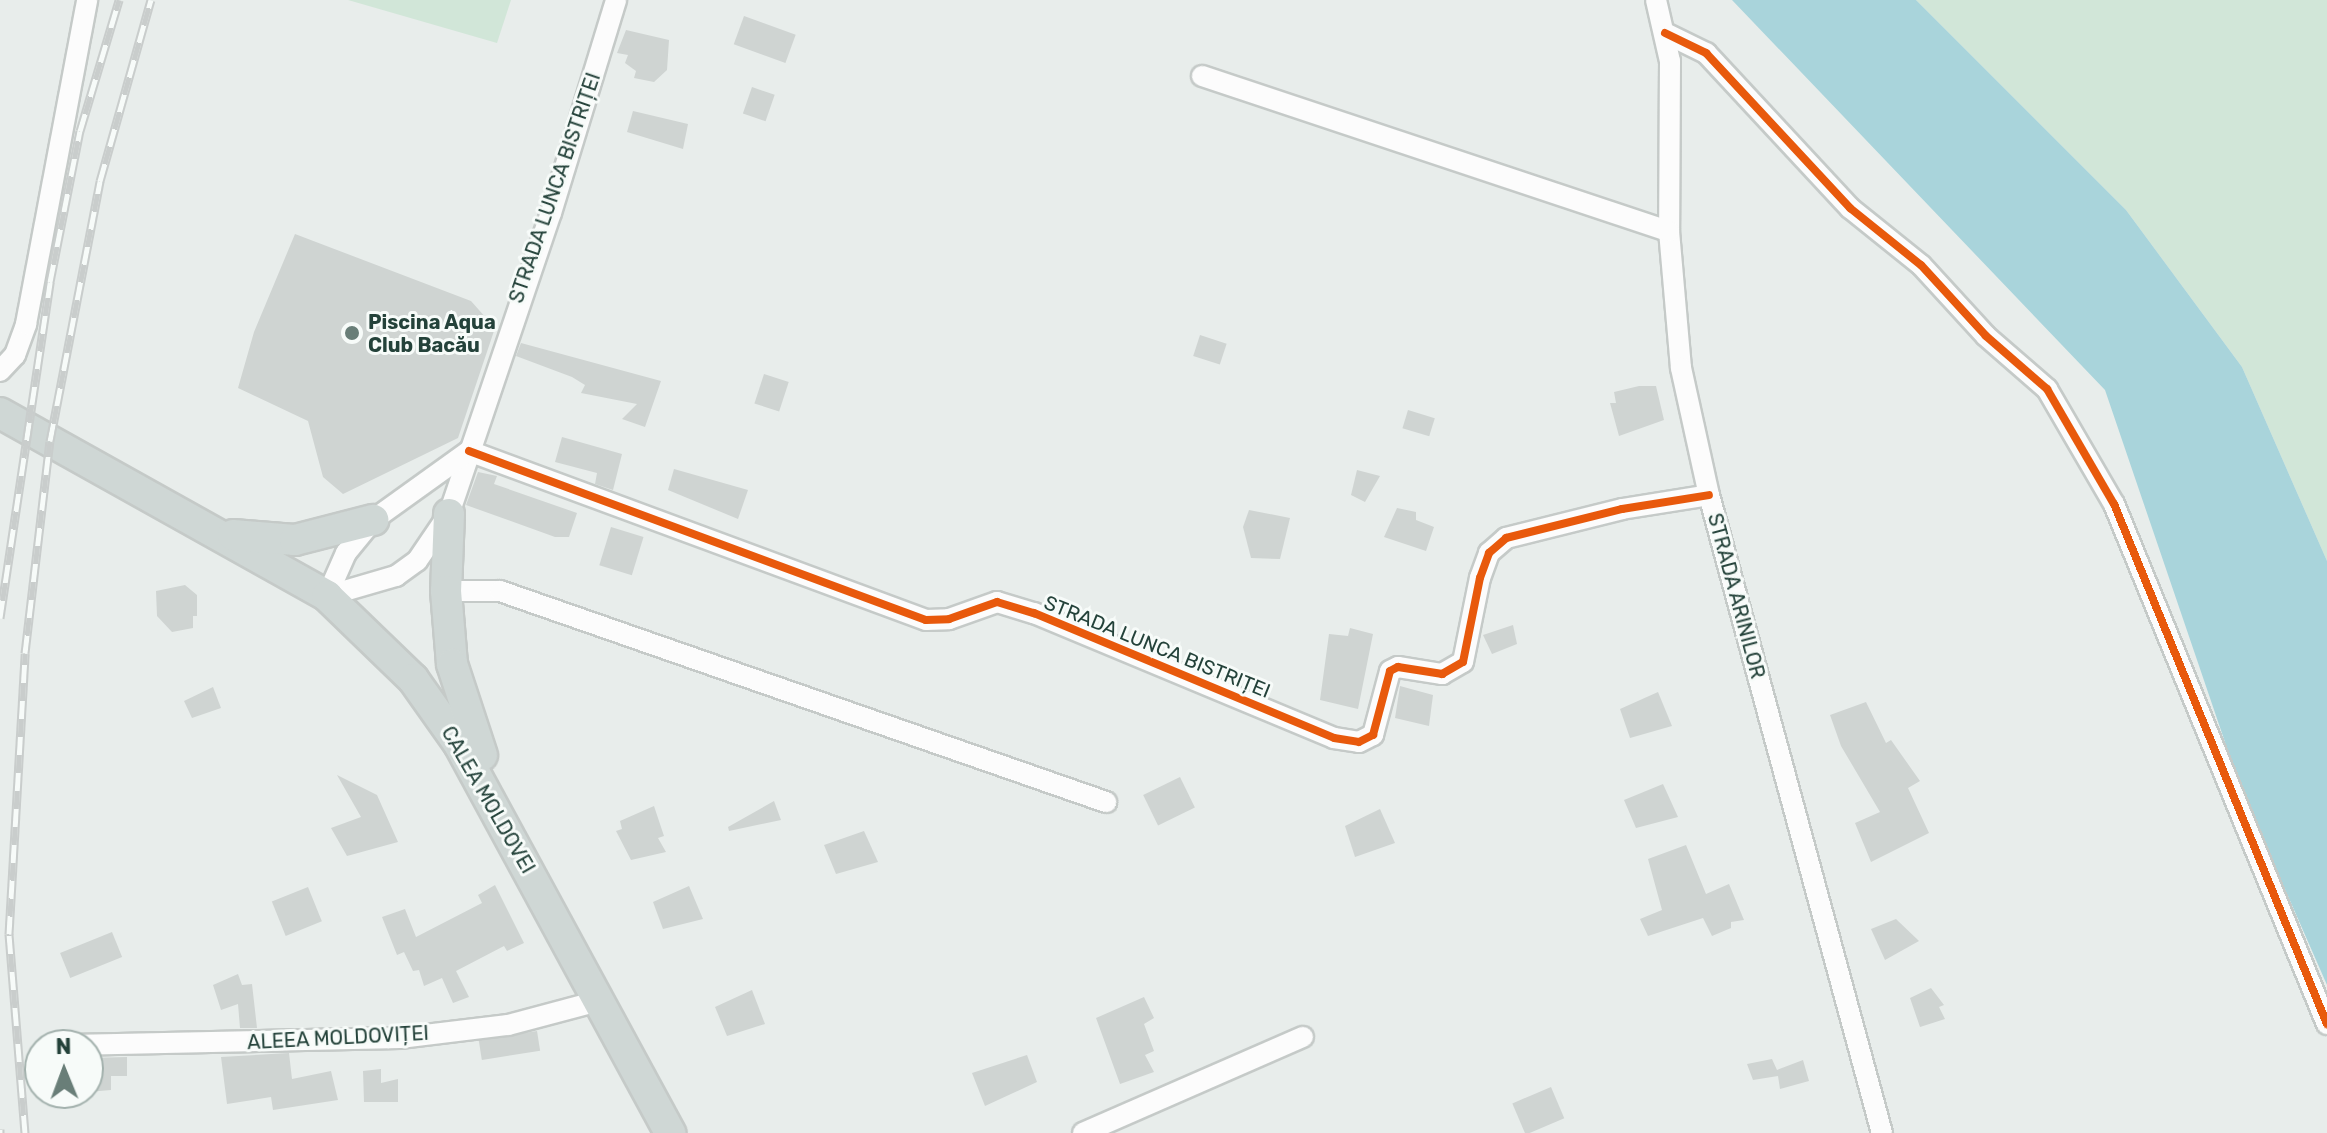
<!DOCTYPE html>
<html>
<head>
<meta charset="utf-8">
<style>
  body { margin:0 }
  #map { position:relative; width:2327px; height:1133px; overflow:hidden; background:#e8edeb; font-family:Rubik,sans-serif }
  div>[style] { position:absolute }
  .green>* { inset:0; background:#d1e6d8 }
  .water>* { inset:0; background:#a9d4db }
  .building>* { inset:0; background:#cfd4d2; transform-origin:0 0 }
  .roads { filter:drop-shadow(2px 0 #c5cac8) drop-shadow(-2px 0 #c5cac8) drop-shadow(0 2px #c5cac8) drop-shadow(0 -2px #c5cac8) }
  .minor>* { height:20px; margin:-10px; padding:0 10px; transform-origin:10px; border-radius:10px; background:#fcfcfc }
  .primary>* { height:30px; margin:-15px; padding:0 15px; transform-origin:15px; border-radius:15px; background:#cfd7d5 }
  .rail>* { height:9px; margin-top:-4.5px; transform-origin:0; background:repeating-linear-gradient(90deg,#f7fbf9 0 18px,#c9cdcc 0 36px); box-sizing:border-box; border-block:2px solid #c9cdcc }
  .cycleway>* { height:8px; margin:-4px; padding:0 4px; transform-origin:4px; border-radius:4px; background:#e8590c }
  .dots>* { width:22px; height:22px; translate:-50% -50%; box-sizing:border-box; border:4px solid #f7fbf9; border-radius:50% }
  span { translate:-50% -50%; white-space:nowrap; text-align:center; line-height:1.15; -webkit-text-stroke:6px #f7fbf9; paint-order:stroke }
  .street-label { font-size:20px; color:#24423a }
  .poi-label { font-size:20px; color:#24423a; font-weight:700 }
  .left { translate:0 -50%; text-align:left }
  .north { position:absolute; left:24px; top:1029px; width:80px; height:80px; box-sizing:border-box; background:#f7fbf9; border:2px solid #a3b1ad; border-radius:50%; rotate:359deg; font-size:22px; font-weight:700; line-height:32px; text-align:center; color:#24423a }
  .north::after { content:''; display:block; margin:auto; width:28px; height:36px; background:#697e78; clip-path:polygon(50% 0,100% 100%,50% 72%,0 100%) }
</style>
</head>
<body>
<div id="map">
  <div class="green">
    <i style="clip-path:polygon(348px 0,511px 0,497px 43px)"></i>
    <i style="clip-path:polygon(1916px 0,2327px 0,2327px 561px,2242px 367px,2126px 210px)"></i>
  </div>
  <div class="water">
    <i style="clip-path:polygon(1732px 0,1916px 0,2126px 210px,2242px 367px,2327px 561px,2327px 985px,2241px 789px,2105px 390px)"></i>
  </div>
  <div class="building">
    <i style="left:744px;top:16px;width:55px;height:30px;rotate:20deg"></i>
    <i style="clip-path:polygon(626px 30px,669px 40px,667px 70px,654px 82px,634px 78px,636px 71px,625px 63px,628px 55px,617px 53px)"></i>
    <i style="left:752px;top:87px;width:24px;height:28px;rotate:19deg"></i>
    <i style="clip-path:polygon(633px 111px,688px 124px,683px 149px,627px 132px)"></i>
    <i style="clip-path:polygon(295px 234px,471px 301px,495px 328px,458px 438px,343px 494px,323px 477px,308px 421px,238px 388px,254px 332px)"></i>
    <i style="left:1200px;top:335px;width:28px;height:22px;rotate:18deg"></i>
    <i style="clip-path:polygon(521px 343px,661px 381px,645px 427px,622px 419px,637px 404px,581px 393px,585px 385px,572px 377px,516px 356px)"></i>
    <i style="left:764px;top:374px;width:26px;height:31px;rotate:18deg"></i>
    <i style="clip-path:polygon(1639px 386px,1656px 386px,1664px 420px,1619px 436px,1610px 403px,1616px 403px,1614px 392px)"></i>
    <i style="left:1408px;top:410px;width:28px;height:19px;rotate:17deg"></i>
    <i style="clip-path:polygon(562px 437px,622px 454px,613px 490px,595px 484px,597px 473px,555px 462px)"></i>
    <i style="clip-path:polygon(674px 469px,748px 490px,738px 519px,668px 490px)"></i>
    <i style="clip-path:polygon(1357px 470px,1380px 476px,1365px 502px,1351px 495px)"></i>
    <i style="clip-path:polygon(478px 472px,497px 476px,494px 484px,577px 513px,569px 537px,555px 537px,466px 505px)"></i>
    <i style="clip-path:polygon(1397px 508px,1416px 512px,1416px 520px,1434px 527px,1426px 551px,1384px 537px)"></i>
    <i style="clip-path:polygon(1249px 510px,1290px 518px,1280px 559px,1251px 558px,1243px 527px)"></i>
    <i style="left:611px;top:527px;width:34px;height:40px;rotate:17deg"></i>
    <i style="clip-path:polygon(185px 585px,197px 595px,197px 616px,193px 616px,193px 628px,172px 632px,157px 616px,156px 591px)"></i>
    <i style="clip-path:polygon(1513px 625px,1517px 644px,1492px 654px,1483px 635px)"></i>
    <i style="clip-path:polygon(1350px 628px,1373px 634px,1358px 709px,1320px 700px,1329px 634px,1348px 636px)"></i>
    <i style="clip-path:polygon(1400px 686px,1433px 695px,1429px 726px,1395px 718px)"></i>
    <i style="clip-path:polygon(213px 687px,221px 708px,192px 718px,184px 701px)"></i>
    <i style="clip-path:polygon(1658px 692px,1672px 726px,1630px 738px,1620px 709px)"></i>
    <i style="clip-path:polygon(1866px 702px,1886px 743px,1891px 740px,1920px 781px,1908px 788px,1929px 833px,1871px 862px,1855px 823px,1880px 812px,1841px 746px,1830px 715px)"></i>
    <i style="clip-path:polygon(337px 775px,377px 795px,398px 842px,347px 856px,331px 828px,361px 817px)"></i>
    <i style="left:1180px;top:777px;width:34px;height:41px;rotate:64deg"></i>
    <i style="clip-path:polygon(1663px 784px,1678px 817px,1636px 828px,1624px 800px)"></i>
    <i style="clip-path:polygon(774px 801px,781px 820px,729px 831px,728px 827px)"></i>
    <i style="clip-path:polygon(654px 806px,664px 836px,658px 838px,666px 852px,631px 860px,616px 831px,622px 829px,620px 821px)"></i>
    <i style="clip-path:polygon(1380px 809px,1395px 843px,1355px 857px,1345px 826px)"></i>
    <i style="clip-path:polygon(864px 831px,878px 862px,836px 874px,824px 845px)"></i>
    <i style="clip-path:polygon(1686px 845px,1706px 894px,1729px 884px,1744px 920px,1731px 922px,1731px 928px,1712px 936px,1703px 918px,1648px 936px,1640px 919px,1662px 910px,1648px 859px)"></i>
    <i style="clip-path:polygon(495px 885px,524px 943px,507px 951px,504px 946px,456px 971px,469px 997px,453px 1003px,442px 978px,424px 986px,419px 970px,413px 971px,404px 952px,397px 955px,382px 917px,405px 909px,416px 937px,482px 903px,478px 895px)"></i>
    <i style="clip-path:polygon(689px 886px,703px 919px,663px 929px,653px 902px)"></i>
    <i style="left:308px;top:887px;width:37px;height:39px;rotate:68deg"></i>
    <i style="clip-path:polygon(1896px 919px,1919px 941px,1885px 960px,1871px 929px)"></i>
    <i style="left:112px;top:932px;width:27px;height:56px;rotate:68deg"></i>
    <i style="clip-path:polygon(238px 974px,242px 985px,252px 984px,257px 1028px,240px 1028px,238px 1004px,221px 1010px,213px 985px)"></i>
    <i style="clip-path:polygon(1931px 988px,1944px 1005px,1939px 1007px,1945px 1019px,1920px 1027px,1910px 998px)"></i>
    <i style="clip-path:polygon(752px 990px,765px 1024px,727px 1036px,715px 1007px)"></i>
    <i style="clip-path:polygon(1144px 997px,1154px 1018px,1144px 1024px,1154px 1051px,1145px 1055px,1154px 1072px,1120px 1084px,1096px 1018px)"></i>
    <i style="left:537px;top:1031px;width:20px;height:59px;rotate:81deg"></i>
    <i style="clip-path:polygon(289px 1053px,292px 1079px,331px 1071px,338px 1100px,273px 1110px,271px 1097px,227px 1104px,221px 1057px)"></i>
    <i style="clip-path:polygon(1027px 1055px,1037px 1082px,985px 1106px,972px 1073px)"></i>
    <i style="clip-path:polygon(127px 1057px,127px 1076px,111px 1076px,111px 1090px,88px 1092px,88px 1058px)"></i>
    <i style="clip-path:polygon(1772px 1059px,1777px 1070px,1803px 1060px,1809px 1081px,1780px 1089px,1778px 1076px,1753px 1080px,1747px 1064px)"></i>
    <i style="clip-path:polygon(381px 1069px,381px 1083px,398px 1079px,398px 1102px,364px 1102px,363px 1071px)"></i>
    <i style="left:1551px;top:1087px;width:34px;height:42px;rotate:67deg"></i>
  </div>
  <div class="roads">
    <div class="minor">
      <i style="left:1656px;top:0;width:63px;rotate:77.1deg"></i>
      <i style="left:1670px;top:61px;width:170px;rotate:90.3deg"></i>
      <i style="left:1669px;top:231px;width:138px;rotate:85deg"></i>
      <i style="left:1681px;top:368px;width:130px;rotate:77.6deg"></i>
      <i style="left:1709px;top:495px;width:661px;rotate:74.83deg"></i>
      <i style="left:1665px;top:33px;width:46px;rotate:26deg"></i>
      <i style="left:1706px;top:53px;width:212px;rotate:47.1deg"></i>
      <i style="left:1850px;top:208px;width:91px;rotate:38.8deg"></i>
      <i style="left:1921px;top:265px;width:96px;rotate:47.5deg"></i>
      <i style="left:1986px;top:336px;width:81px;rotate:41deg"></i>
      <i style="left:2047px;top:389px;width:133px;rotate:59.8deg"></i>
      <i style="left:2114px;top:504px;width:562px;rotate:67.73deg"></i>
      <i style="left:1202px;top:76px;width:492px;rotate:18.4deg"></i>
      <i style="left:0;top:371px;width:22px;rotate:-47deg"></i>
      <i style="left:15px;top:355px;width:33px;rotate:-70deg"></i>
      <i style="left:26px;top:324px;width:330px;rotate:-79.3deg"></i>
      <i style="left:469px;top:451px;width:487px;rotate:20.3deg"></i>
      <i style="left:926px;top:620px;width:23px;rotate:-2deg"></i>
      <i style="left:949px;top:619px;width:51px;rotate:-19.5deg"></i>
      <i style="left:997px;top:602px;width:39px;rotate:17deg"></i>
      <i style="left:1034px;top:613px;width:325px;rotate:22.6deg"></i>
      <i style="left:1334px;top:738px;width:25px;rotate:9deg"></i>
      <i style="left:1359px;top:742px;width:16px;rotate:-27deg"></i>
      <i style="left:1373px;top:735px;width:66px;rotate:-75.1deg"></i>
      <i style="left:1390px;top:671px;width:9px;rotate:-27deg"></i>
      <i style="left:1398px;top:667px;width:45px;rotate:9deg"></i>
      <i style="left:1442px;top:674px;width:24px;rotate:-30deg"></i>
      <i style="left:1463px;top:662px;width:86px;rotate:-78.6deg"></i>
      <i style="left:1480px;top:578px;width:27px;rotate:-70deg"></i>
      <i style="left:1489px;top:553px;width:23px;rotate:-41deg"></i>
      <i style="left:1506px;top:538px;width:120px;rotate:-14deg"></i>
      <i style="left:1622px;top:509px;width:88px;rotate:-9.1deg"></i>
      <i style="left:446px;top:591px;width:54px"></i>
      <i style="left:500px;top:591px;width:642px;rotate:19.2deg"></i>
      <i style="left:327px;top:596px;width:72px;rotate:-16.2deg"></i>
      <i style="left:396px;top:576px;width:26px;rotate:-36deg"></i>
      <i style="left:417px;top:561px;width:57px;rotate:-55.8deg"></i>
      <i style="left:449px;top:514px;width:318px;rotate:-71.3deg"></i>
      <i style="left:551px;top:213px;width:223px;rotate:-73deg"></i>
      <i style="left:327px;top:596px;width:47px;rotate:-66.2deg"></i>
      <i style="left:346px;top:553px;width:43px;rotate:-50.7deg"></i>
      <i style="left:373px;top:520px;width:118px;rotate:-35.7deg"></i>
      <i style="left:70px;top:1045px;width:330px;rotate:-1.2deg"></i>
      <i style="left:400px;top:1038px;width:109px;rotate:-6.9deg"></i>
      <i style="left:508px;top:1025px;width:97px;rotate:-14.9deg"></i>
      <i style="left:1083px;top:1133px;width:240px;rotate:-23.6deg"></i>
    </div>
    <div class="primary">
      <i style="left:0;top:413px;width:375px;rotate:29.2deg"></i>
      <i style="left:327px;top:596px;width:120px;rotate:44deg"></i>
      <i style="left:413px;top:679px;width:80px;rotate:54.7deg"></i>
      <i style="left:459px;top:744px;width:443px;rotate:61.5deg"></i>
      <i style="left:449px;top:514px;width:77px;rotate:92.2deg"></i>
      <i style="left:446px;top:591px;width:73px;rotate:85.3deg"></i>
      <i style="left:452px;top:664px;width:96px;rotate:71.8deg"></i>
      <i style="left:233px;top:535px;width:62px;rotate:4.6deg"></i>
      <i style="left:295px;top:540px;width:81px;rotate:-14.4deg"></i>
    </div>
  </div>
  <div class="rail">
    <i style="left:0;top:618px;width:340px;rotate:-81.5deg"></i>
    <i style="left:50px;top:282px;width:154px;rotate:-78.8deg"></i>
    <i style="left:80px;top:131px;width:137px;rotate:-73.4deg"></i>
    <i style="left:0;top:1129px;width:4px;rotate:90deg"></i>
    <i style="left:25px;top:1133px;width:200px;rotate:-94.6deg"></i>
    <i style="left:9px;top:934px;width:281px;rotate:-86.7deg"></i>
    <i style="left:25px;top:653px;width:213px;rotate:-83.3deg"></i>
    <i style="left:50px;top:441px;width:265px;rotate:-79.1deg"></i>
    <i style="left:100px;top:181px;width:188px;rotate:-74.3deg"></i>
  </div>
  <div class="cycleway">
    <i style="left:1665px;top:33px;width:46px;rotate:26deg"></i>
    <i style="left:1706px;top:53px;width:212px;rotate:47.1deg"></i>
    <i style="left:1850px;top:208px;width:91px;rotate:38.8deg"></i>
    <i style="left:1921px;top:265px;width:96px;rotate:47.5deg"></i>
    <i style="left:1986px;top:336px;width:81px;rotate:41deg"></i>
    <i style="left:2047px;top:389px;width:133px;rotate:59.8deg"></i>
    <i style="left:2114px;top:504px;width:562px;rotate:67.73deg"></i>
    <i style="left:469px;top:451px;width:487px;rotate:20.3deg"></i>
    <i style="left:926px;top:620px;width:23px;rotate:-2deg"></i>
    <i style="left:949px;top:619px;width:51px;rotate:-19.5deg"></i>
    <i style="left:997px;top:602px;width:39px;rotate:17deg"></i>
    <i style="left:1034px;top:613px;width:325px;rotate:22.6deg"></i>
    <i style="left:1334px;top:738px;width:25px;rotate:9deg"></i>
    <i style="left:1359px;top:742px;width:16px;rotate:-27deg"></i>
    <i style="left:1373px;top:735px;width:66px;rotate:-75.1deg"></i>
    <i style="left:1390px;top:671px;width:9px;rotate:-27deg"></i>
    <i style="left:1398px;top:667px;width:45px;rotate:9deg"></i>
    <i style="left:1442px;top:674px;width:24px;rotate:-30deg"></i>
    <i style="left:1463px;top:662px;width:86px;rotate:-78.6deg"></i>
    <i style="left:1480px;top:578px;width:27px;rotate:-70deg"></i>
    <i style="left:1489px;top:553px;width:23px;rotate:-41deg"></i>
    <i style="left:1506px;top:538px;width:120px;rotate:-14deg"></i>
    <i style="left:1622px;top:509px;width:88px;rotate:-9.1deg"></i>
  </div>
  <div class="dots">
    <i style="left:352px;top:333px;background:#697e78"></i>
  </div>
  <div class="street-label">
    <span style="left:555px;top:188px;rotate:-71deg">STRADA LUNCA BISTRIȚEI</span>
    <span style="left:1736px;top:596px;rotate:75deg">STRADA ARINILOR</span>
    <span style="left:1157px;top:647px;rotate:22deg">STRADA LUNCA BISTRIȚEI</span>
    <span style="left:488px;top:800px;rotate:60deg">CALEA MOLDOVEI</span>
    <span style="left:338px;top:1038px;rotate:-3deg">ALEEA MOLDOVIȚEI</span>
  </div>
  <div class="poi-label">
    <span class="left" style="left:368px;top:334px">Piscina Aqua<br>Club Bacău</span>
  </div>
  <div class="north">N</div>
</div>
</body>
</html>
